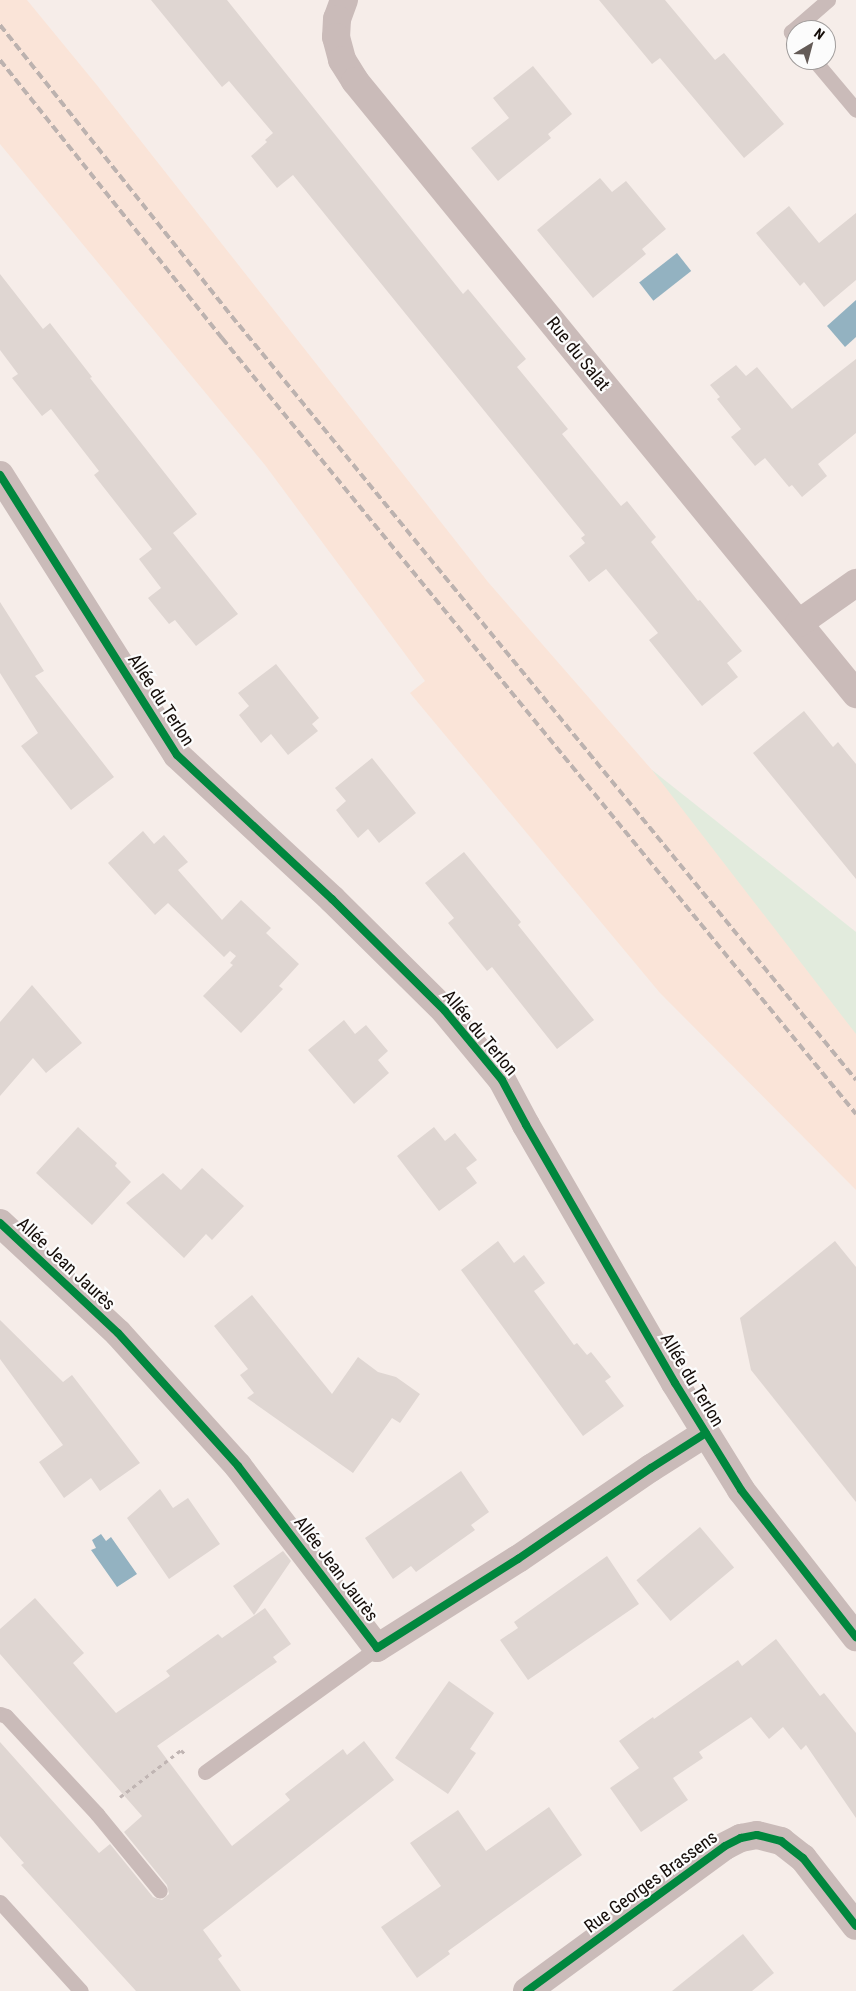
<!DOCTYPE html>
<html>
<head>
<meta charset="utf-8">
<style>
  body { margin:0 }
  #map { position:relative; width:856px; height:1991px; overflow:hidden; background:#f6ede9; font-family:"Roboto Condensed",sans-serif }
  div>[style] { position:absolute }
  .built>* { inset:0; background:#fae4d8 }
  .green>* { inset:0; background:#e2ebdd }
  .water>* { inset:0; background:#93b2c1; transform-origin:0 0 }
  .building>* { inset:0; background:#dfd6d2; transform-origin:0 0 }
  .path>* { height:3px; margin-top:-1.5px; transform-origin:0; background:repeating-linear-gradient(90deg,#c0b5b3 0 4px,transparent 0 8px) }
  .lane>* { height:15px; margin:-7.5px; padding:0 7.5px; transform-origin:7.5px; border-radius:7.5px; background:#cabbb9 }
  .street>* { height:28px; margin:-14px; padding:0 14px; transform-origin:14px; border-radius:14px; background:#cabbb9 }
  .rail>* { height:4px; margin-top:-2px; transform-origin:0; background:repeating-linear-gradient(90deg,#bcb2af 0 8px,transparent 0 12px) }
  .cycleway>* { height:8px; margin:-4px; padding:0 4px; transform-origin:4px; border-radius:4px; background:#00873e }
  span { translate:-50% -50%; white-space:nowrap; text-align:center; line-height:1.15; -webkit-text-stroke:4.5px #fcfcfc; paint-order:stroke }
  .street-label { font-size:18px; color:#150d09 }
  .north { position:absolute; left:786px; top:20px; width:50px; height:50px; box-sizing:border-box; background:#fcfcfc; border:1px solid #a09c9b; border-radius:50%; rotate:37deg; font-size:14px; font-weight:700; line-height:20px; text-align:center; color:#150d09 }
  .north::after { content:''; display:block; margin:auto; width:18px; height:22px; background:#645b57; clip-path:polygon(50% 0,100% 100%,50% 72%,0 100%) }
</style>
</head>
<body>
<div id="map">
  <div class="built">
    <i style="clip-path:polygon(0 0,27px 0,96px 84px,488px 582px,652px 770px,856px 947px,856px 1190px,660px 993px,410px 693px,425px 681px,265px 465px,0 144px)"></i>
  </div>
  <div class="green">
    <i style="clip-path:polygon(652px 770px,856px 932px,856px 1034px)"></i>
  </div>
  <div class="water">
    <i style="left:677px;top:253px;width:23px;height:48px;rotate:52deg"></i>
    <i style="clip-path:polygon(856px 300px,856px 337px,845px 347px,827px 326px)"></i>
    <i style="clip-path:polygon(101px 1534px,106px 1541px,111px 1537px,137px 1574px,117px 1587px,91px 1550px,96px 1548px,92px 1540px)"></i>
  </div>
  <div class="building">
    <i style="clip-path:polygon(151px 0,227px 0,463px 294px,468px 289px,526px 359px,517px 367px,568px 429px,562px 434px,621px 506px,627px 501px,656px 537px,651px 542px,698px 601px,700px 600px,742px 651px,727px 663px,738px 677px,702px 706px,649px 640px,658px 633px,606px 569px,589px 582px,569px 556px,585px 543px,581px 538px,585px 535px,293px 175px,277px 188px,251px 156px,267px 142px,265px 140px,273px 133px,229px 81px,222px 87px)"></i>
    <i style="clip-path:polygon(599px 0,665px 0,715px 60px,724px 53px,784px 124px,744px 158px,660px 58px,652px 64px)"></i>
    <i style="clip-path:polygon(533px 66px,572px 114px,548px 134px,551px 138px,498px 181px,471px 148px,509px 118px,493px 98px)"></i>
    <i style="clip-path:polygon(600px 178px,612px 192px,626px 181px,666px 229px,642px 249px,646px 254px,593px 298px,537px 230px)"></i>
    <i style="clip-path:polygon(789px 206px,819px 243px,856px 213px,856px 280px,824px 307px,804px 282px,800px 286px,756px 233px)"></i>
    <i style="clip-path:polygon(0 274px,43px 329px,50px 323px,92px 377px,90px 378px,197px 514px,173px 533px,238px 614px,196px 646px,175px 620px,169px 624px,148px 598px,161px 588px,139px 559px,152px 549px,94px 475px,99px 471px,51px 409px,42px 416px,12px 378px,18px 374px,0 350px)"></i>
    <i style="clip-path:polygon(856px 359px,856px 433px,818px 464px,827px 476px,802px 497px,792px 485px,789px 487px,765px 458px,755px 466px,731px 437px,741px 429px,717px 399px,720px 397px,710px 385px,736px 365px,746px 376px,757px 367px,792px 409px)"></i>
    <i style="clip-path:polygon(0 602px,44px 671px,35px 676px,114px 777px,71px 810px,21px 746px,38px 733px,0 673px)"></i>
    <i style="clip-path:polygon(276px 664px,319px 718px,312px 724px,318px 731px,288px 755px,271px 734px,261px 743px,239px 715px,249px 706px,238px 693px)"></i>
    <i style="clip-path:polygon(804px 711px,833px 747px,838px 742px,856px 764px,856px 879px,753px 753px)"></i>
    <i style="clip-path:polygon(372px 758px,416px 813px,379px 843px,368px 829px,358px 838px,336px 810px,346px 801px,335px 788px)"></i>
    <i style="clip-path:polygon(143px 831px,154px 844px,164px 835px,188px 862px,178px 870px,222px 920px,241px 900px,271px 928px,266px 933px,299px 964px,279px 986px,283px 989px,241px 1033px,203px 996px,233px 965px,230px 963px,236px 956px,230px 951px,224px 957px,168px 903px,155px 915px,108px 863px)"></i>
    <i style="clip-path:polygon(464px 852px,521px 922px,518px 925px,594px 1020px,557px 1049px,492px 967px,487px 971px,448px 923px,454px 918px,425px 883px)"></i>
    <i style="clip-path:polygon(32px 985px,82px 1043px,46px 1073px,33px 1058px,0 1096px,0 1022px)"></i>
    <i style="clip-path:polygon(344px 1020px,355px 1034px,366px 1025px,388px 1051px,378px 1060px,389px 1073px,354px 1104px,308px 1050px)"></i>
    <i style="clip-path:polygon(78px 1127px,117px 1163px,115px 1166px,131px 1182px,92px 1225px,36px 1173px)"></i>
    <i style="clip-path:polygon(434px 1127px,445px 1141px,455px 1133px,477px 1160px,466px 1168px,477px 1183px,439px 1211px,397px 1156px)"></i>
    <i style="clip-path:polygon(202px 1168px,244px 1206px,212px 1240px,206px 1234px,184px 1258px,126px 1203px,163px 1173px,181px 1190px)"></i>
    <i style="clip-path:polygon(498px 1241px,514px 1263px,524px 1255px,545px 1283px,534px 1291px,574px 1345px,577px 1343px,587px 1355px,591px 1352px,611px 1377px,605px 1381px,624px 1406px,583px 1436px,461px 1270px)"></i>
    <i style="clip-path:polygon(835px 1241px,856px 1267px,856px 1502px,751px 1370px,740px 1318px)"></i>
    <i style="clip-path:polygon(252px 1295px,332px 1394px,358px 1357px,378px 1372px,396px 1377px,420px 1394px,400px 1423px,392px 1418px,353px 1473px,247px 1398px,254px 1393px,240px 1375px,248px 1369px,214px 1326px)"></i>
    <i style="clip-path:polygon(0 1320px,63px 1382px,72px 1375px,140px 1463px,100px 1491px,91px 1478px,64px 1498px,39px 1462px,63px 1445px,0 1359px)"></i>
    <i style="clip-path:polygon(461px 1471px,489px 1512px,471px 1525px,475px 1530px,416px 1572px,411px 1566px,393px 1579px,365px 1538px)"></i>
    <i style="clip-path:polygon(160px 1489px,173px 1508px,188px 1498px,220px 1544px,169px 1579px,127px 1518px)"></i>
    <i style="left:700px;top:1527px;width:53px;height:83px;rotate:50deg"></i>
    <i style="clip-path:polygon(283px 1551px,291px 1561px,254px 1615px,233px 1586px)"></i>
    <i style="clip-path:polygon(607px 1556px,639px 1604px,528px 1680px,500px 1640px,518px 1628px,514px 1622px)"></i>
    <i style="clip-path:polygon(35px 1598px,84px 1653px,73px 1663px,116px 1713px,170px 1676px,166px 1671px,218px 1634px,222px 1638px,265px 1608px,291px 1644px,273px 1657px,277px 1662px,157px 1746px,232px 1846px,290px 1800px,285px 1794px,343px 1749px,347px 1755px,364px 1741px,394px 1780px,203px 1930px,222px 1956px,218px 1959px,241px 1991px,136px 1991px,21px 1865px,24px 1863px,0 1836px,0 1742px,99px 1853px,110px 1844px,153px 1897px,162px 1900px,169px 1894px,167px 1885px,124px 1832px,142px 1816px,0 1654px,0 1629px)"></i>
    <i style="clip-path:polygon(776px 1639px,820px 1696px,824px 1693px,856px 1733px,856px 1818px,806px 1745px,801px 1750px,783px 1727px,769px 1739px,751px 1717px,699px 1752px,703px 1758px,673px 1778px,688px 1800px,641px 1832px,610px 1788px,639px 1768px,619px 1741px,653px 1717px,654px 1719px,738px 1660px,742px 1666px)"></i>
    <i style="clip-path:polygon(449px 1681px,494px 1713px,470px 1749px,476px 1753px,448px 1794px,395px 1758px)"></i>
    <i style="clip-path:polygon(549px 1807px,582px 1855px,448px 1951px,450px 1954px,417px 1978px,381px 1927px,441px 1886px,410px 1843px,458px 1810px,486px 1851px)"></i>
    <i style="clip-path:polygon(743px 1934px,774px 1973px,752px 1991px,672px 1991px)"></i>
  </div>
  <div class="path">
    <i style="left:120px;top:1797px;width:77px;rotate:-37.6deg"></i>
    <i style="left:181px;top:1750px;width:6px;rotate:45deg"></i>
  </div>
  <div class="lane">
    <i style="left:796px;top:39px;width:9px;rotate:-126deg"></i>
    <i style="left:791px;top:32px;width:49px;rotate:-40.9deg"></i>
    <i style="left:814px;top:60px;width:65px;rotate:50deg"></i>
    <i style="left:0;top:1714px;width:6px;rotate:18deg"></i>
    <i style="left:6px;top:1716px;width:134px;rotate:47.1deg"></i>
    <i style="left:97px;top:1814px;width:99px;rotate:50.7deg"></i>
    <i style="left:205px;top:1772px;width:212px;rotate:-35.8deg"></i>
    <i style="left:0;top:1902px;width:120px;rotate:47.7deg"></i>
  </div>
  <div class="street">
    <i style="left:344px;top:0;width:20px;rotate:110deg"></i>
    <i style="left:337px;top:19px;width:18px;rotate:93deg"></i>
    <i style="left:336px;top:37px;width:24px;rotate:75deg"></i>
    <i style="left:342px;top:60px;width:25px;rotate:58deg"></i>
    <i style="left:355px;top:81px;width:792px;rotate:50.74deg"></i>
    <i style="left:0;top:475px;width:331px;rotate:57.7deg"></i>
    <i style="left:177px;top:755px;width:212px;rotate:42.9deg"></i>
    <i style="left:332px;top:899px;width:159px;rotate:44.7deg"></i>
    <i style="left:445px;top:1011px;width:89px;rotate:50.4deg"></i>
    <i style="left:502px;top:1080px;width:51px;rotate:61.9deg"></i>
    <i style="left:526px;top:1125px;width:298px;rotate:60deg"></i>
    <i style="left:675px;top:1383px;width:126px;rotate:58.3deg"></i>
    <i style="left:741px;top:1490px;width:187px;rotate:52deg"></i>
    <i style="left:799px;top:623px;width:70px;rotate:-35.1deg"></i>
    <i style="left:0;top:1223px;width:161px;rotate:43deg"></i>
    <i style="left:118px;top:1333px;width:179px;rotate:47.9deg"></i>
    <i style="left:238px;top:1466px;width:229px;rotate:52.6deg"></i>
    <i style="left:377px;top:1648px;width:167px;rotate:-32.3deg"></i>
    <i style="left:518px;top:1559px;width:161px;rotate:-34.4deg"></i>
    <i style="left:651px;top:1468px;width:65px;rotate:-32.5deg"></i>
    <i style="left:527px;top:1991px;width:245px;rotate:-36.2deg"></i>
    <i style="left:725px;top:1846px;width:18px;rotate:-27deg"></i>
    <i style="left:741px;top:1838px;width:16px;rotate:-11deg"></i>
    <i style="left:757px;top:1835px;width:25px;rotate:14deg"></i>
    <i style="left:781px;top:1841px;width:28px;rotate:38deg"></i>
    <i style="left:803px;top:1858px;width:86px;rotate:52.1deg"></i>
  </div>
  <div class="rail">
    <i style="left:0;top:25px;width:384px;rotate:51.5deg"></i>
    <i style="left:239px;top:325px;width:975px;rotate:50.74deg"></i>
    <i style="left:0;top:60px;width:356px;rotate:51.4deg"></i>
    <i style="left:222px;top:338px;width:1002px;rotate:50.75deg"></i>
  </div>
  <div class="cycleway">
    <i style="left:0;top:475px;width:331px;rotate:57.7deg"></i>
    <i style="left:177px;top:755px;width:212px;rotate:42.9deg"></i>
    <i style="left:332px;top:899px;width:159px;rotate:44.7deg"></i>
    <i style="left:445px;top:1011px;width:89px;rotate:50.4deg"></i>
    <i style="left:502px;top:1080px;width:51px;rotate:61.9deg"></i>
    <i style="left:526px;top:1125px;width:298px;rotate:60deg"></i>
    <i style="left:675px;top:1383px;width:126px;rotate:58.3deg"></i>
    <i style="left:741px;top:1490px;width:187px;rotate:52deg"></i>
    <i style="left:0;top:1223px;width:161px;rotate:43deg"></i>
    <i style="left:118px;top:1333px;width:179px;rotate:47.9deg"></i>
    <i style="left:238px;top:1466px;width:229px;rotate:52.6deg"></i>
    <i style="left:377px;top:1648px;width:167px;rotate:-32.3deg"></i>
    <i style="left:518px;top:1559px;width:161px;rotate:-34.4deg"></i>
    <i style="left:651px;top:1468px;width:65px;rotate:-32.5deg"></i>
    <i style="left:527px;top:1991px;width:245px;rotate:-36.2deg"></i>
    <i style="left:725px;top:1846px;width:18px;rotate:-27deg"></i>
    <i style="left:741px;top:1838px;width:16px;rotate:-11deg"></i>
    <i style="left:757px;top:1835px;width:25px;rotate:14deg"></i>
    <i style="left:781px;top:1841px;width:28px;rotate:38deg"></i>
    <i style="left:803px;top:1858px;width:86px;rotate:52.1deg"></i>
  </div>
  <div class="street-label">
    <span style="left:578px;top:354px;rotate:51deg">Rue du Salat</span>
    <span style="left:161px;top:700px;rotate:57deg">Allée du Terlon</span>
    <span style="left:480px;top:1033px;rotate:50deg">Allée du Terlon</span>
    <span style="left:66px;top:1264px;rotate:43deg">Allée Jean Jaurès</span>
    <span style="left:692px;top:1380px;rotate:59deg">Allée du Terlon</span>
    <span style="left:336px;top:1569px;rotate:53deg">Allée Jean Jaurès</span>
    <span style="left:651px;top:1882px;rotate:-36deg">Rue Georges Brassens</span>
  </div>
  <div class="north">N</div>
</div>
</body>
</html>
